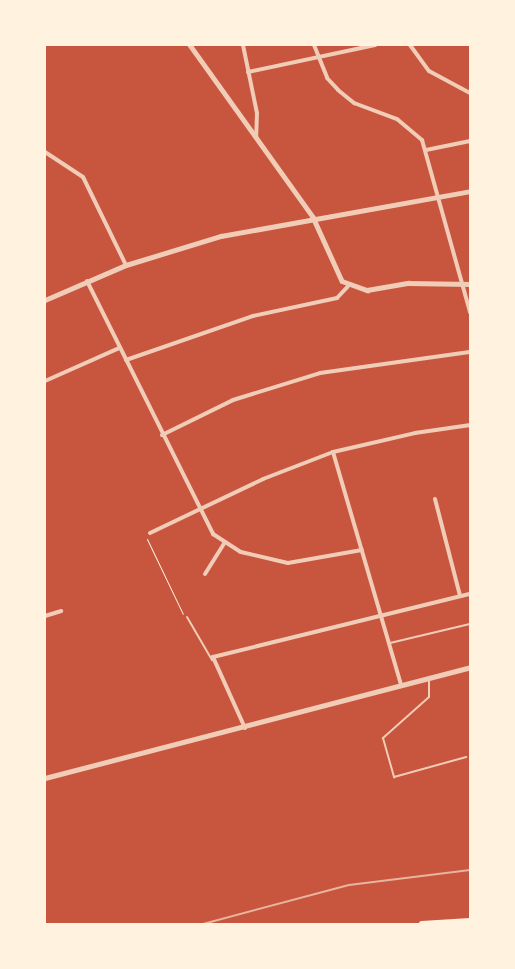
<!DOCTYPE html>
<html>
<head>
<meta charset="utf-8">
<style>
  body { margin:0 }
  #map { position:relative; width:515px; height:969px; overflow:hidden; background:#c8553d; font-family:Barlow,sans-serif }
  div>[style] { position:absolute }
  .path>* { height:1px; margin:-0.5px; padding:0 0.5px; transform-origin:0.5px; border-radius:0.5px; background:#fff3e0 }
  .service>* { height:2px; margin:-1px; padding:0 1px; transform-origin:1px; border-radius:1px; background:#f1ccb7 }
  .minor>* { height:4px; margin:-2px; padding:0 2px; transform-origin:2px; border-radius:2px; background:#f1ccb7 }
  .tertiary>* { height:4.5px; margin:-2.25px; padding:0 2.25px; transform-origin:2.25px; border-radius:2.25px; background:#f1ccb7 }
  .primary>* { height:5.5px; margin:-2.75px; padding:0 2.75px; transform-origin:2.75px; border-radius:2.75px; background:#fff3e0 }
  .rail>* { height:2px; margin:-1px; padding:0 1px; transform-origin:1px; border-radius:1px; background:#e9b49f }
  span { translate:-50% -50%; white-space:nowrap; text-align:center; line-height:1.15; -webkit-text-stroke:5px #fff3e0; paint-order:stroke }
  .frame { position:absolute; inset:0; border:46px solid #fff3e0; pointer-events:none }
</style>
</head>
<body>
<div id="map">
  <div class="path">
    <i style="left:147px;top:539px;width:83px;rotate:64.4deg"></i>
  </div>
  <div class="service">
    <i style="left:187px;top:617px;width:50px;rotate:59.8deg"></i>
    <i style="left:390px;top:643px;width:82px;rotate:-13.4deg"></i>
    <i style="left:429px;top:680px;width:17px;rotate:90deg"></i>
    <i style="left:429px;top:697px;width:62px;rotate:138.3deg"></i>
    <i style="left:383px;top:738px;width:41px;rotate:74.2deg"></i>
    <i style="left:394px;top:777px;width:75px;rotate:-15.5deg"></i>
  </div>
  <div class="minor">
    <i style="left:243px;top:45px;width:69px;rotate:78.4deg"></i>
    <i style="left:257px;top:113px;width:24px;rotate:92deg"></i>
    <i style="left:314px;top:45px;width:35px;rotate:68deg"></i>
    <i style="left:327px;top:78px;width:16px;rotate:47deg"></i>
    <i style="left:338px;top:90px;width:21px;rotate:39deg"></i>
    <i style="left:354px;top:103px;width:46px;rotate:20.4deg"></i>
    <i style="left:397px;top:119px;width:33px;rotate:40deg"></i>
    <i style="left:422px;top:140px;width:179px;rotate:74.4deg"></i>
    <i style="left:410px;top:45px;width:32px;rotate:54deg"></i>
    <i style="left:429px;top:71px;width:47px;rotate:28.2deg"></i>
    <i style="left:248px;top:72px;width:130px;rotate:-12deg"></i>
    <i style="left:426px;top:150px;width:45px;rotate:-11.6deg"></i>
    <i style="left:45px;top:152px;width:45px;rotate:33.3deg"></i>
    <i style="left:83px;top:177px;width:98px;rotate:64deg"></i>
    <i style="left:87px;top:281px;width:283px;rotate:63.5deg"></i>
    <i style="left:213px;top:534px;width:33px;rotate:33deg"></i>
    <i style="left:241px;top:552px;width:48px;rotate:13.2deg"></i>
    <i style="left:288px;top:563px;width:75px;rotate:-10deg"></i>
    <i style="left:126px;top:360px;width:134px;rotate:-19.1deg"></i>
    <i style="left:253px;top:316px;width:86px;rotate:-12.1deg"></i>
    <i style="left:337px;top:298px;width:16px;rotate:-47deg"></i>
    <i style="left:45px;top:381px;width:81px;rotate:-24deg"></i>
    <i style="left:162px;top:435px;width:79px;rotate:-26.2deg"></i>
    <i style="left:233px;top:400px;width:91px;rotate:-17.2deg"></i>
    <i style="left:320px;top:373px;width:151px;rotate:-8deg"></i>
    <i style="left:333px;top:452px;width:243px;rotate:73.7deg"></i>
    <i style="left:435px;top:499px;width:100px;rotate:75.5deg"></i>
    <i style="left:150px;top:533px;width:125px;rotate:-25.5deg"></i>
    <i style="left:263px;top:479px;width:75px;rotate:-21.1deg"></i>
    <i style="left:333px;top:452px;width:84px;rotate:-13deg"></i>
    <i style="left:415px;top:433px;width:56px;rotate:-8.3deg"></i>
    <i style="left:205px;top:574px;width:36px;rotate:-58deg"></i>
    <i style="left:45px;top:616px;width:17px;rotate:-17deg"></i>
    <i style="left:245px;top:728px;width:78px;rotate:-114.3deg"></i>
    <i style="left:213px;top:657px;width:265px;rotate:-13.8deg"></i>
  </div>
  <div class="tertiary">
    <i style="left:190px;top:45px;width:211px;rotate:54.4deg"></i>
    <i style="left:313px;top:217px;width:70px;rotate:65.6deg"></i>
    <i style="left:342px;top:281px;width:27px;rotate:20deg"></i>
    <i style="left:367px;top:290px;width:42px;rotate:-9.7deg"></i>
    <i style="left:408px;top:283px;width:62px;rotate:0.9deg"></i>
    <i style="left:45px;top:300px;width:88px;rotate:-23.4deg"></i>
    <i style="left:126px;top:265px;width:99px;rotate:-17deg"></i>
    <i style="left:221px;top:236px;width:253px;rotate:-10.2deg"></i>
    <i style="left:45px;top:778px;width:439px;rotate:-14.6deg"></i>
  </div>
  <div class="primary">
    <i style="left:422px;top:924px;width:48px;rotate:-3.6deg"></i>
  </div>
  <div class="rail">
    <i style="left:203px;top:924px;width:151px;rotate:-15deg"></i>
    <i style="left:349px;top:885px;width:122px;rotate:-7.1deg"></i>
  </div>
  <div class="frame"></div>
</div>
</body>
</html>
